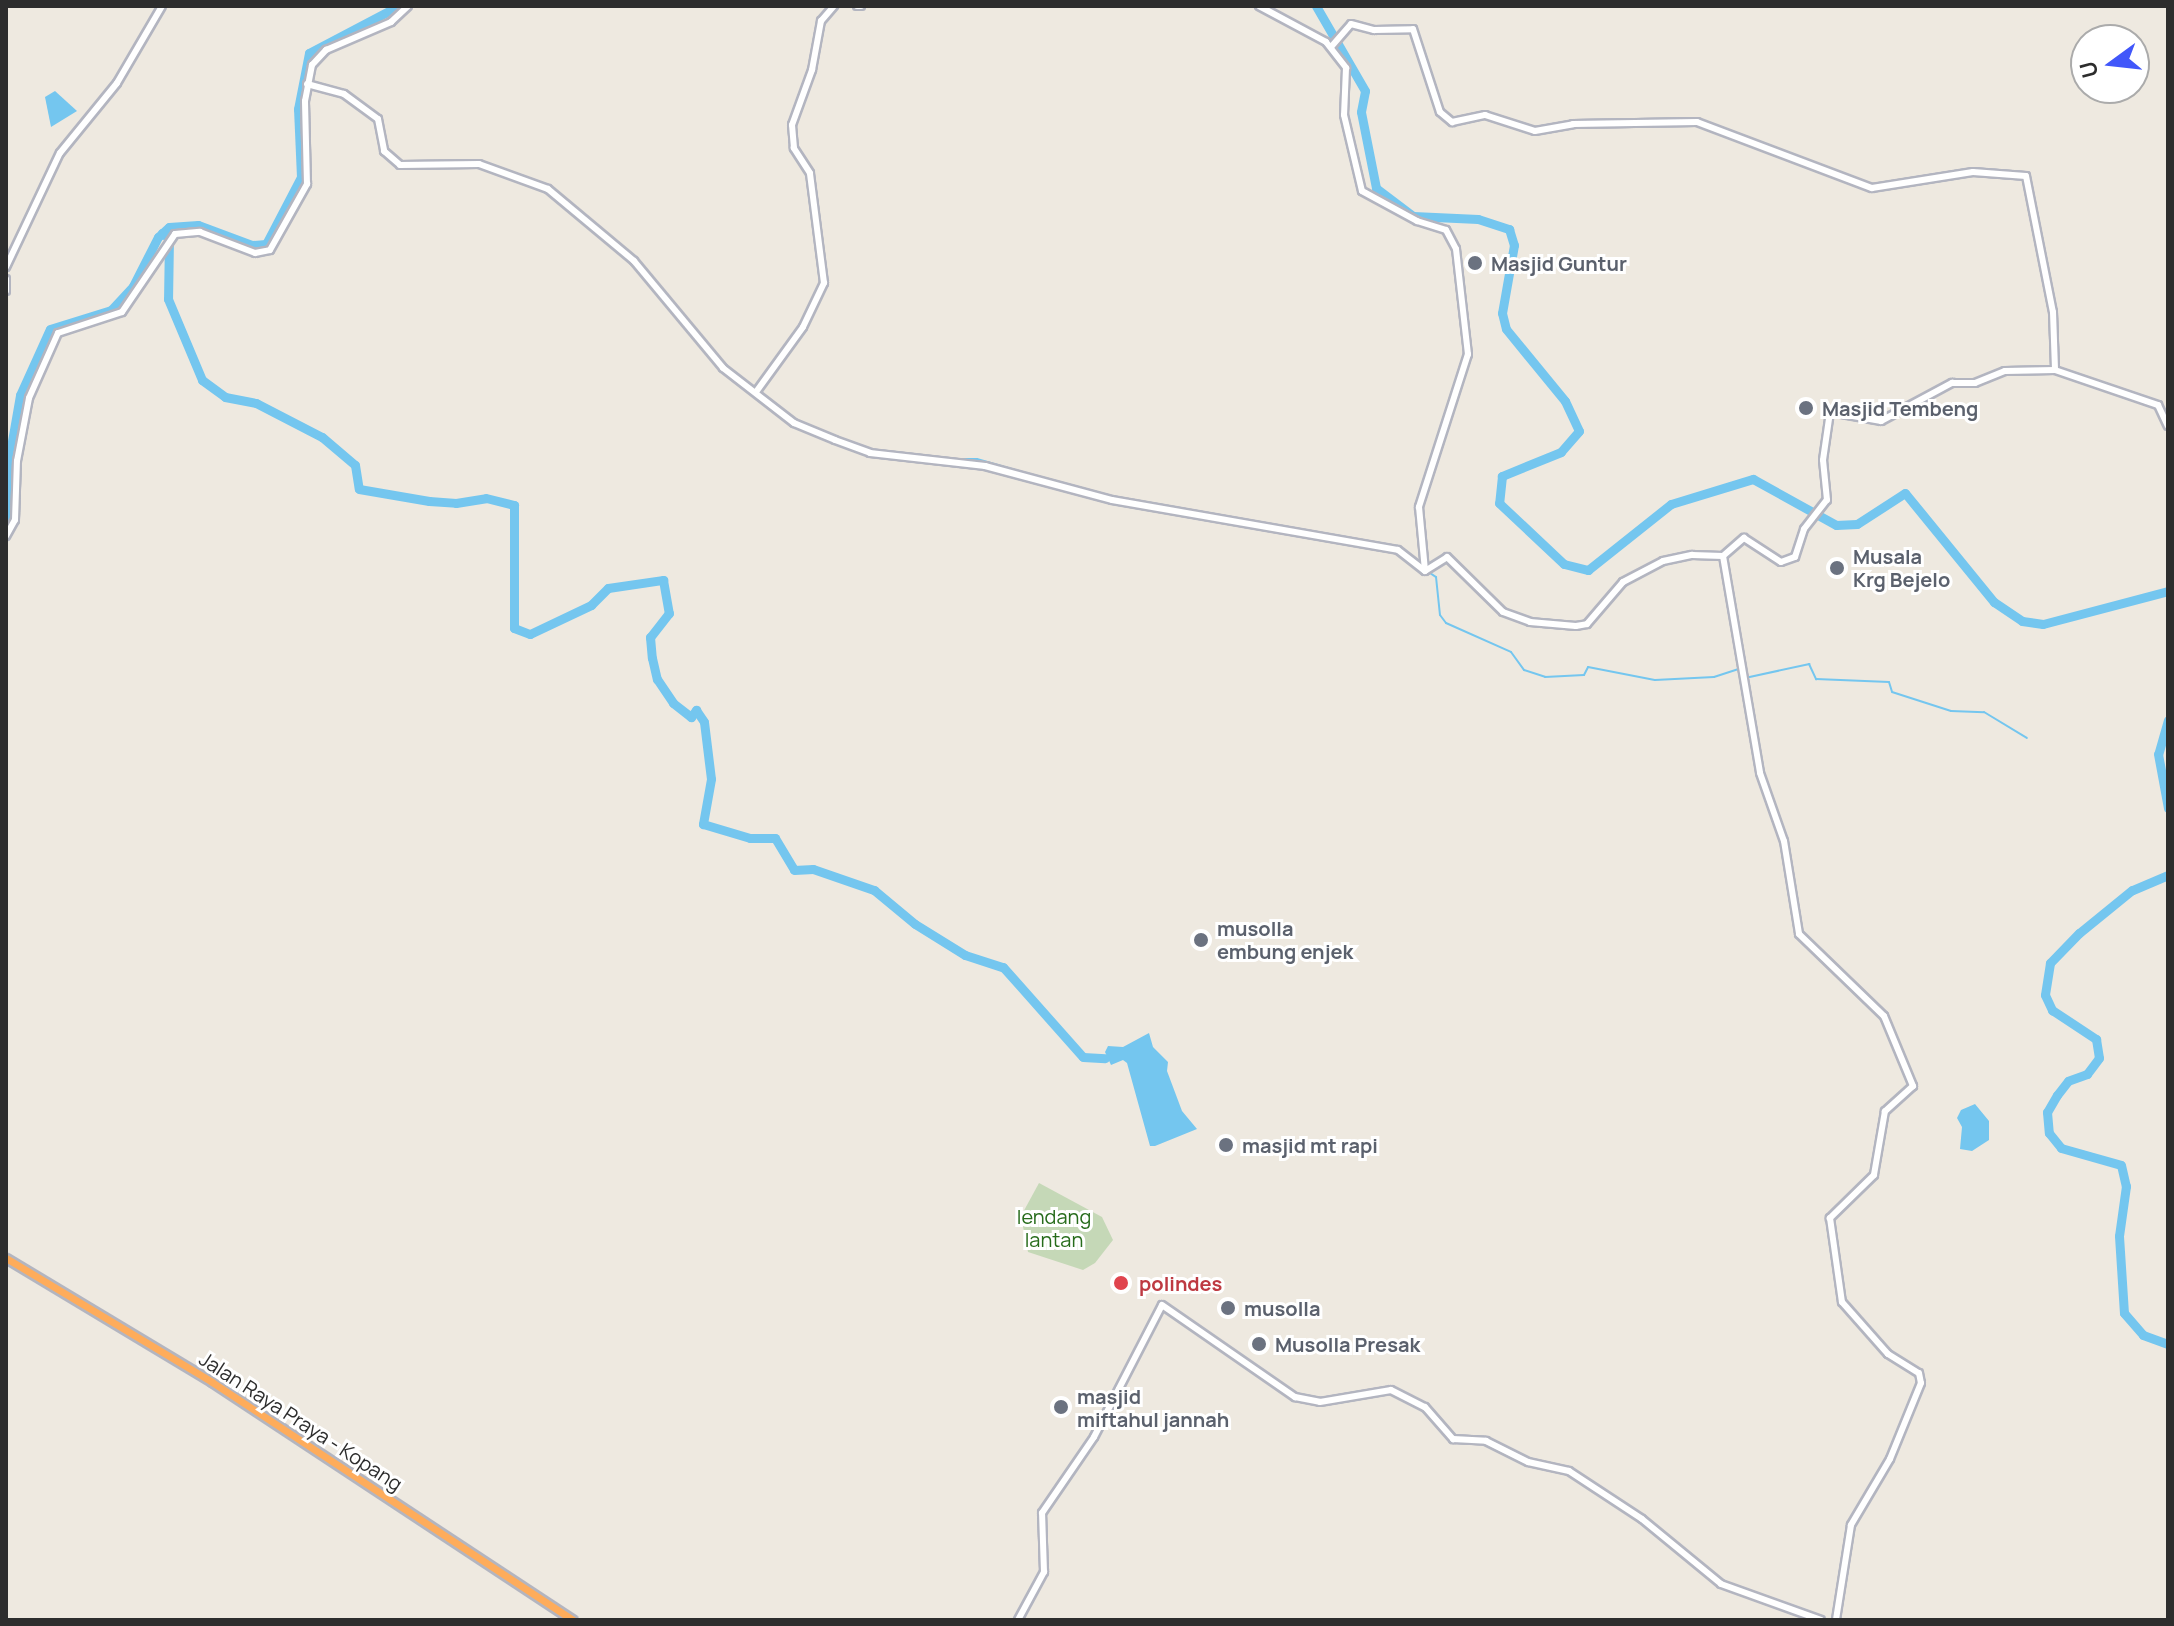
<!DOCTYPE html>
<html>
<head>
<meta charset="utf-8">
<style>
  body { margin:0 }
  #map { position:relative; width:2174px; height:1626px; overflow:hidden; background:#eee9e0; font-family:Manrope,sans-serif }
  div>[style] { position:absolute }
  .cemetery>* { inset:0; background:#c5d8b7 }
  .water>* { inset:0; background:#74c6ef }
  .stream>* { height:2px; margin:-1px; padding:0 1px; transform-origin:1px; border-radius:1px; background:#74c6ef }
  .river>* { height:9px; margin:-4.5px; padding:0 4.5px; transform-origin:4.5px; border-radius:4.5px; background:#74c6ef }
  .roads { filter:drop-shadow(2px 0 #b3b5c0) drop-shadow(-2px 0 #b3b5c0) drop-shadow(0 2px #b3b5c0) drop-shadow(0 -2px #b3b5c0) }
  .secondary>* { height:6px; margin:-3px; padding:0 3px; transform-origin:3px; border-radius:3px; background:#fff }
  .highway>* { height:7px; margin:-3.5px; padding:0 3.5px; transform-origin:3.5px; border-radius:3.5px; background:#feac5b }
  .dots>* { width:22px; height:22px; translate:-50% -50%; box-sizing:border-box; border:4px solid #fff; border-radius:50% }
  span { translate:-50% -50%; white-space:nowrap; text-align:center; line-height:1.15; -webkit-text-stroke:6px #fff; paint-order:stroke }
  .worship-label { font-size:20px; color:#5b616d; font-weight:700 }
  .left { translate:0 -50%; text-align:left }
  .park-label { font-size:20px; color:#276c1b }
  .health-label { font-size:20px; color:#be3a42; font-weight:700 }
  .street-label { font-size:20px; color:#2d2d2d }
  .frame { position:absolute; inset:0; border:8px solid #2d2d2d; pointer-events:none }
  .north { position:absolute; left:2070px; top:24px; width:80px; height:80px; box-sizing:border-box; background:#fff; border:2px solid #ababab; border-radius:50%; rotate:255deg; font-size:22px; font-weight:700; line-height:32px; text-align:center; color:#2d2d2d }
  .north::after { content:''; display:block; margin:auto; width:28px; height:36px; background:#4157fa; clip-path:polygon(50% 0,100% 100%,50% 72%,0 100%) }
</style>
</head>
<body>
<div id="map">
  <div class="cemetery">
    <i style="clip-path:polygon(1039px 1183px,1102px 1217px,1113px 1240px,1095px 1263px,1083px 1270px,1028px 1252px,1021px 1216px)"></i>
  </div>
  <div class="water">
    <i style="clip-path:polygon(55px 91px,77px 111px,51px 127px,45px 97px)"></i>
    <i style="clip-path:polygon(1149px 1033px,1153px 1047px,1168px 1062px,1167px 1071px,1182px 1111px,1197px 1129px,1155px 1146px,1150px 1146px,1127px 1063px,1123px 1060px,1111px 1065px,1105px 1052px,1108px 1046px,1123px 1047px)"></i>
    <i style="clip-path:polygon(1975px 1104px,1989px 1121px,1989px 1140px,1972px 1151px,1960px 1149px,1962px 1127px,1957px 1118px,1961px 1110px)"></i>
  </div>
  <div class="stream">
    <i style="left:381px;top:125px;width:13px;rotate:77deg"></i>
    <i style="left:458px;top:161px;width:14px"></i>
    <i style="left:497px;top:167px;width:53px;rotate:20.8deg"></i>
    <i style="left:568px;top:202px;width:18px;rotate:38deg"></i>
    <i style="left:711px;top:358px;width:13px;rotate:51deg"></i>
    <i style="left:733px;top:380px;width:17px;rotate:36deg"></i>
    <i style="left:949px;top:459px;width:28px"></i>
    <i style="left:977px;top:459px;width:90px;rotate:16.2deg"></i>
    <i style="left:1210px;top:514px;width:190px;rotate:10deg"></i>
    <i style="left:1427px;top:571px;width:11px;rotate:34deg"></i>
    <i style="left:1436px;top:577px;width:38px;rotate:84deg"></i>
    <i style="left:1440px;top:615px;width:10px;rotate:53deg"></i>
    <i style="left:1446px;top:623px;width:71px;rotate:24deg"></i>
    <i style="left:1511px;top:652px;width:22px;rotate:54deg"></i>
    <i style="left:1524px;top:670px;width:22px;rotate:18deg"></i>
    <i style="left:1545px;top:677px;width:39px;rotate:-3deg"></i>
    <i style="left:1584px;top:675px;width:9px;rotate:-63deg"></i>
    <i style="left:1588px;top:667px;width:68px;rotate:11deg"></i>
    <i style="left:1655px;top:680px;width:59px;rotate:-2.9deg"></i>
    <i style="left:1714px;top:677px;width:25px;rotate:-18deg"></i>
    <i style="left:1738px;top:669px;width:7px;rotate:63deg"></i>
    <i style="left:1745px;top:678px;width:66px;rotate:-12.3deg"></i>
    <i style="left:1809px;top:664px;width:17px;rotate:65deg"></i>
    <i style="left:1816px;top:679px;width:73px;rotate:2.4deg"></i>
    <i style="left:1889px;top:682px;width:10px;rotate:73deg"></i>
    <i style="left:1892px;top:692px;width:62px;rotate:17.9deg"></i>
    <i style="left:1951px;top:711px;width:33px;rotate:2deg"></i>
    <i style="left:1984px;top:712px;width:50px;rotate:31.2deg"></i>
  </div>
  <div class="river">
    <i style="left:1316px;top:6px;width:98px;rotate:60deg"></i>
    <i style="left:1365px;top:91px;width:21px;rotate:101deg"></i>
    <i style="left:1361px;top:112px;width:77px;rotate:78.8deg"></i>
    <i style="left:1376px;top:188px;width:46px;rotate:37.1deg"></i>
    <i style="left:1413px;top:216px;width:65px;rotate:2.6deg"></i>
    <i style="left:1478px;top:219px;width:33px;rotate:18deg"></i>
    <i style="left:1509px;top:229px;width:17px;rotate:73deg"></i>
    <i style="left:1514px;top:245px;width:69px;rotate:100deg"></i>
    <i style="left:1502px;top:313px;width:16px;rotate:76deg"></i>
    <i style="left:1506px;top:329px;width:93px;rotate:50.7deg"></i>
    <i style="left:1565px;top:401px;width:33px;rotate:65deg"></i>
    <i style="left:1579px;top:431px;width:28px;rotate:131deg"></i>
    <i style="left:1561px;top:452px;width:64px;rotate:157.9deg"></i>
    <i style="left:1502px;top:476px;width:27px;rotate:96deg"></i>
    <i style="left:1499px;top:503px;width:89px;rotate:43.2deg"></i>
    <i style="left:1564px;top:564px;width:25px;rotate:14deg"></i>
    <i style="left:1588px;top:570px;width:106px;rotate:-38.5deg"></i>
    <i style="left:1671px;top:504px;width:86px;rotate:-17deg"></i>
    <i style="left:1753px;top:479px;width:95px;rotate:29deg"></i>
    <i style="left:1836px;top:525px;width:21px;rotate:-3deg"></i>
    <i style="left:1857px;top:524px;width:57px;rotate:-32.9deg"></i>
    <i style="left:1905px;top:493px;width:141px;rotate:50.8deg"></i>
    <i style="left:1994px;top:602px;width:34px;rotate:34deg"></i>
    <i style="left:2022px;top:621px;width:21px;rotate:8deg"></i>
    <i style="left:2043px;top:624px;width:129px;rotate:-14.8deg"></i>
    <i style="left:162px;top:233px;width:9px;rotate:36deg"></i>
    <i style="left:169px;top:238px;width:61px;rotate:90.9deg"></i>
    <i style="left:168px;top:299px;width:88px;rotate:67.2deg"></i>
    <i style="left:202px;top:380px;width:29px;rotate:36deg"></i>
    <i style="left:225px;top:397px;width:32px;rotate:11deg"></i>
    <i style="left:256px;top:403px;width:74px;rotate:27.3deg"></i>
    <i style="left:322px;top:437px;width:43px;rotate:40.3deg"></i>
    <i style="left:355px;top:465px;width:24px;rotate:81deg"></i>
    <i style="left:359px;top:489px;width:71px;rotate:9.7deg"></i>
    <i style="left:429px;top:501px;width:27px;rotate:4deg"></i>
    <i style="left:456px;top:503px;width:30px;rotate:-9deg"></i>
    <i style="left:486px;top:498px;width:29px;rotate:14deg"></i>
    <i style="left:514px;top:505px;width:123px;rotate:90deg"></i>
    <i style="left:514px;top:628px;width:17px;rotate:21deg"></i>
    <i style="left:530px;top:634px;width:68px;rotate:-25.4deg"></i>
    <i style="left:591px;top:605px;width:24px;rotate:-45deg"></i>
    <i style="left:608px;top:588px;width:56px;rotate:-8.3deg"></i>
    <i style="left:663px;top:580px;width:34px;rotate:80deg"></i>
    <i style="left:669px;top:613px;width:31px;rotate:128deg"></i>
    <i style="left:650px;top:637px;width:21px;rotate:85deg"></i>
    <i style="left:652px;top:658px;width:22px;rotate:77deg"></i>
    <i style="left:657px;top:679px;width:29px;rotate:56deg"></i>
    <i style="left:673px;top:703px;width:23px;rotate:38deg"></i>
    <i style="left:691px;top:717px;width:9px;rotate:-54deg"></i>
    <i style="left:696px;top:710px;width:14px;rotate:56deg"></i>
    <i style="left:704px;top:722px;width:57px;rotate:83deg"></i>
    <i style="left:711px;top:779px;width:46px;rotate:100.1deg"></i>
    <i style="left:703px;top:824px;width:49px;rotate:16.6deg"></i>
    <i style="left:750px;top:838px;width:25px"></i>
    <i style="left:775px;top:838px;width:37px;rotate:59deg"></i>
    <i style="left:794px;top:870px;width:19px;rotate:-3deg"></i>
    <i style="left:813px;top:869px;width:65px;rotate:19deg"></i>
    <i style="left:874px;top:890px;width:53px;rotate:39.7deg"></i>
    <i style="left:915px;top:924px;width:59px;rotate:31.8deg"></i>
    <i style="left:965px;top:955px;width:40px;rotate:18deg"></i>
    <i style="left:1003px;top:967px;width:120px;rotate:48.4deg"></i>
    <i style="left:1083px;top:1057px;width:22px;rotate:3deg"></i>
    <i style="left:6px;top:522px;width:58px;rotate:-88deg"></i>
    <i style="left:8px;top:464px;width:70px;rotate:-80.1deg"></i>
    <i style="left:20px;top:395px;width:72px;rotate:-65.6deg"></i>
    <i style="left:50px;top:329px;width:64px;rotate:-17.3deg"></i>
    <i style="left:111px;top:310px;width:33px;rotate:-47deg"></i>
    <i style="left:133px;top:286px;width:55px;rotate:-63deg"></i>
    <i style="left:158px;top:237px;width:15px;rotate:-42deg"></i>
    <i style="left:169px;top:227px;width:29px;rotate:-4deg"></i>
    <i style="left:198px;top:225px;width:58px;rotate:20.3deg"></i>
    <i style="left:252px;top:245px;width:14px;rotate:-4deg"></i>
    <i style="left:266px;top:244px;width:76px;rotate:-62.4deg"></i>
    <i style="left:301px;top:177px;width:68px;rotate:-92.5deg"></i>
    <i style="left:298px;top:109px;width:57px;rotate:-78.9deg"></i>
    <i style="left:309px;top:53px;width:101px;rotate:-27.8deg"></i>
    <i style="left:2168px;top:720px;width:35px;rotate:106deg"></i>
    <i style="left:2158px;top:754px;width:55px;rotate:79.5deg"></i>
    <i style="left:2168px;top:875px;width:39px;rotate:157deg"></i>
    <i style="left:2132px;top:890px;width:68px;rotate:140.9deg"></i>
    <i style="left:2079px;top:933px;width:42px;rotate:134deg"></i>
    <i style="left:2050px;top:963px;width:32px;rotate:99deg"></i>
    <i style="left:2045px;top:995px;width:17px;rotate:65deg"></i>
    <i style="left:2052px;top:1010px;width:53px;rotate:33.4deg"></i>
    <i style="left:2096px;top:1039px;width:19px;rotate:81deg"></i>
    <i style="left:2099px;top:1058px;width:20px;rotate:127deg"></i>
    <i style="left:2087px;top:1074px;width:20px;rotate:160deg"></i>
    <i style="left:2068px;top:1081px;width:18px;rotate:128deg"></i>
    <i style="left:2057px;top:1095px;width:20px;rotate:120deg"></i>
    <i style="left:2047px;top:1112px;width:21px;rotate:85deg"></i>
    <i style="left:2049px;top:1133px;width:19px;rotate:51deg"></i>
    <i style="left:2061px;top:1148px;width:62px;rotate:15.8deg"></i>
    <i style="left:2121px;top:1165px;width:22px;rotate:77deg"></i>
    <i style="left:2126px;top:1186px;width:50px;rotate:98deg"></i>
    <i style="left:2119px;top:1236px;width:77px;rotate:86.3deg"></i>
    <i style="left:2124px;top:1313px;width:29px;rotate:49deg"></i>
    <i style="left:2143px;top:1335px;width:27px;rotate:20deg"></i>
  </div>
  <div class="roads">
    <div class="secondary">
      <i style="left:857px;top:6px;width:4px"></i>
      <i style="left:1259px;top:6px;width:76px;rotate:28.2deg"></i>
      <i style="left:1326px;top:42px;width:33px;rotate:52deg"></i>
      <i style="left:1346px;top:68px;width:47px;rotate:92.4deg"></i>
      <i style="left:1344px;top:115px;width:78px;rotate:76.7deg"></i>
      <i style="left:1362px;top:191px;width:63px;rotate:28.6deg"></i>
      <i style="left:1417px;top:221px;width:30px;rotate:17deg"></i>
      <i style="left:1446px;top:230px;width:21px;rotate:62deg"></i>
      <i style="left:1456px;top:249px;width:106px;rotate:83.5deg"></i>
      <i style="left:1468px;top:354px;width:161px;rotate:107.8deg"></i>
      <i style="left:1419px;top:507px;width:64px;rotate:84.6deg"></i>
      <i style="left:1331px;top:47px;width:30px;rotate:-49deg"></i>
      <i style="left:1351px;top:24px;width:24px;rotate:15deg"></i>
      <i style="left:1374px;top:30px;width:39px;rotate:-1deg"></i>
      <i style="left:1413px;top:29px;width:87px;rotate:72deg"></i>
      <i style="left:1440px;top:112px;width:16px;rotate:40deg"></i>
      <i style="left:1452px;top:122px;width:34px;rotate:-12deg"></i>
      <i style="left:1485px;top:115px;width:52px;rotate:17.7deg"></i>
      <i style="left:1535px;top:131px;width:39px;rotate:-10deg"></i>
      <i style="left:1573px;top:124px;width:124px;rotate:-0.9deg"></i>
      <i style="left:1697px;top:122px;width:187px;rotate:20.7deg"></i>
      <i style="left:1872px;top:188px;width:102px;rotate:-9deg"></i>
      <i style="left:1973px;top:172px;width:53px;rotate:4.3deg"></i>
      <i style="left:2026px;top:176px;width:139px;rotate:78.8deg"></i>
      <i style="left:2053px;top:312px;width:58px;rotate:88deg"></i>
      <i style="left:2055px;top:370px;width:109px;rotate:18.8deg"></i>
      <i style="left:2158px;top:405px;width:23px;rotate:65deg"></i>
      <i style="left:307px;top:84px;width:38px;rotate:15deg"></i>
      <i style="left:344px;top:94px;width:42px;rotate:36.3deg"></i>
      <i style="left:378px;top:119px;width:33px;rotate:79deg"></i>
      <i style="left:384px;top:151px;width:21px;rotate:41deg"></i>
      <i style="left:400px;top:165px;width:79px;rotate:-0.7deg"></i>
      <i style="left:479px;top:164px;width:73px;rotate:19.9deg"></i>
      <i style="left:548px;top:189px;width:112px;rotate:39.9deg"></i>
      <i style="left:634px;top:261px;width:139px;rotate:50.2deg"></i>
      <i style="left:723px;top:368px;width:90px;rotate:37.8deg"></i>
      <i style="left:794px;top:423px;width:44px;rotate:22.5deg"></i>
      <i style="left:835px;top:440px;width:37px;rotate:20deg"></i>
      <i style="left:870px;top:453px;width:116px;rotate:6.4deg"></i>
      <i style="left:985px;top:466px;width:131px;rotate:15deg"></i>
      <i style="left:1112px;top:500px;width:290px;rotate:9.9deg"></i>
      <i style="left:1398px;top:550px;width:34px;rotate:38deg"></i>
      <i style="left:6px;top:267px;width:126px;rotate:-64.7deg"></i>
      <i style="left:60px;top:153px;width:90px;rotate:-50.8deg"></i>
      <i style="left:117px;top:83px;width:89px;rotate:-59.7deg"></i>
      <i style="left:6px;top:279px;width:12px;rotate:90deg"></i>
      <i style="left:756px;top:392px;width:80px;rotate:-54.1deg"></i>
      <i style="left:803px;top:327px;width:49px;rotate:-64.5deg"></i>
      <i style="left:824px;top:283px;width:111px;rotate:-97.3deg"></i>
      <i style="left:810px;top:173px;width:30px;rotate:-123deg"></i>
      <i style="left:794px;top:148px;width:23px;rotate:-95deg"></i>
      <i style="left:792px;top:125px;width:59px;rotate:-70deg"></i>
      <i style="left:812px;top:70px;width:50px;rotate:-79.6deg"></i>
      <i style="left:821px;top:21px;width:20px;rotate:-49deg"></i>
      <i style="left:6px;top:536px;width:18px;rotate:-61deg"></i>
      <i style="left:15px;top:520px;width:59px;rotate:-88.1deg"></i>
      <i style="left:17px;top:461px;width:64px;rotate:-79.2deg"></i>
      <i style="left:29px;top:398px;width:71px;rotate:-66deg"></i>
      <i style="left:58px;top:333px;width:67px;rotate:-18.2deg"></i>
      <i style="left:122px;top:312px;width:94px;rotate:-55.8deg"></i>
      <i style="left:175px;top:234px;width:25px;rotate:-5deg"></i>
      <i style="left:200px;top:232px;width:59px;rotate:20.9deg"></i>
      <i style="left:255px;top:253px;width:15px;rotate:-11deg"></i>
      <i style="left:270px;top:250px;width:76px;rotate:-60.7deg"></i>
      <i style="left:307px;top:184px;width:83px;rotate:-91.4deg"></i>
      <i style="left:305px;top:101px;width:37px;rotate:-79deg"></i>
      <i style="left:312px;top:65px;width:21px;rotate:-47deg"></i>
      <i style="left:326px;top:50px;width:71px;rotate:-23.3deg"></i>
      <i style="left:391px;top:22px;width:23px;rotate:-43deg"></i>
      <i style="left:1723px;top:556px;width:28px;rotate:-41deg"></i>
      <i style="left:1744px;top:538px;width:44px;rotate:33deg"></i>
      <i style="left:1781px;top:562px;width:15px;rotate:-20deg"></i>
      <i style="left:1795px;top:557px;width:29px;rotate:-72deg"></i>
      <i style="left:1804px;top:529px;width:37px;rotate:-52deg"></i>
      <i style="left:1827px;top:500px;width:40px;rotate:-95.7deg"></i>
      <i style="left:1823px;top:460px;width:49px;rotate:-81.7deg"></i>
      <i style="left:1830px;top:412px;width:52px;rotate:10deg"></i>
      <i style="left:1881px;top:421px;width:81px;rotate:-28.2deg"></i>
      <i style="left:1952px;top:383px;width:23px"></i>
      <i style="left:1975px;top:383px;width:32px;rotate:-22deg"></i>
      <i style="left:2005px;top:371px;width:50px;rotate:-1.1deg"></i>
      <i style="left:1425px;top:571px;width:26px;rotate:-32deg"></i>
      <i style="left:1447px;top:557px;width:78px;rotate:44.5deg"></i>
      <i style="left:1503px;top:612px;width:29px;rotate:20deg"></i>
      <i style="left:1530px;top:622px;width:46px;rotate:5deg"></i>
      <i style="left:1576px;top:626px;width:11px;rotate:-10deg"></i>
      <i style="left:1587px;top:624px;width:55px;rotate:-49.4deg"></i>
      <i style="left:1623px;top:582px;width:45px;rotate:-27.7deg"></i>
      <i style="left:1663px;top:561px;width:30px;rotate:-12deg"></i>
      <i style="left:1692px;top:555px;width:31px;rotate:2deg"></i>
      <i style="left:1723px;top:556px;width:220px;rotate:80.3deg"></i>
      <i style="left:1760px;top:773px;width:72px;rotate:70.6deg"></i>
      <i style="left:1784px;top:841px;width:94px;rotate:80.8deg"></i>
      <i style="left:1799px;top:934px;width:118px;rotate:44deg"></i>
      <i style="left:1884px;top:1016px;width:76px;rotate:67.5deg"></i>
      <i style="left:1913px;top:1086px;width:38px;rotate:138deg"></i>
      <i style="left:1885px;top:1111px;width:65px;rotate:99.8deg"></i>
      <i style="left:1874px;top:1175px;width:62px;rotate:135.7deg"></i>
      <i style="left:1830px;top:1218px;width:85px;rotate:81.9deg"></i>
      <i style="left:1842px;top:1302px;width:69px;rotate:48.5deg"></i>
      <i style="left:1888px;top:1354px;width:36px;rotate:32deg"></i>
      <i style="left:1919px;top:1373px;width:10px;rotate:79deg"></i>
      <i style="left:1921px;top:1383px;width:82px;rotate:112.2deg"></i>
      <i style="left:1890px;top:1459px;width:77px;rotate:120.6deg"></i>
      <i style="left:1851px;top:1525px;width:96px;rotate:99deg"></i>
      <i style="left:1018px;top:1620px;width:55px;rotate:-61.6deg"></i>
      <i style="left:1044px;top:1572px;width:59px;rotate:-91.9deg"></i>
      <i style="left:1042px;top:1513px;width:92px;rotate:-55.6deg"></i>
      <i style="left:1094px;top:1437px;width:148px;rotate:-62.7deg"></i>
      <i style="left:1162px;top:1305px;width:162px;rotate:34.7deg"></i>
      <i style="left:1295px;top:1397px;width:25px;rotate:11deg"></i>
      <i style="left:1320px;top:1402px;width:72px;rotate:-9.6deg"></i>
      <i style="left:1391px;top:1390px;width:38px;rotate:27deg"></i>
      <i style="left:1425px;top:1407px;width:43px;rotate:48.8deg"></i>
      <i style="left:1453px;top:1439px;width:33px;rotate:3deg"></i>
      <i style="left:1486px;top:1441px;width:47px;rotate:26.6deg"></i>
      <i style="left:1528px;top:1462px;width:42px;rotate:12.4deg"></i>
      <i style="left:1569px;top:1471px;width:87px;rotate:33.3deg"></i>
      <i style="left:1642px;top:1519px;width:102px;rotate:39.4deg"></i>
      <i style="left:1721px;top:1584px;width:106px;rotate:19.8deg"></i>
    </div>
    <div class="highway">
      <i style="left:6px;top:1258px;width:240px;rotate:31deg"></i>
      <i style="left:212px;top:1382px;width:432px;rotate:33.4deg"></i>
    </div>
  </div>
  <div class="dots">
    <i style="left:1475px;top:263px;background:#6b7280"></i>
    <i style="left:1806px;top:408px;background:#6b7280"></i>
    <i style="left:1837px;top:568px;background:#6b7280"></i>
    <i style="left:1201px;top:940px;background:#6b7280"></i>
    <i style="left:1226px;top:1145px;background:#6b7280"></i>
    <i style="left:1121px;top:1283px;background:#e0444e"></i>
    <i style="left:1228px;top:1308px;background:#6b7280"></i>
    <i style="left:1259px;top:1344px;background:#6b7280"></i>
    <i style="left:1061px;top:1407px;background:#6b7280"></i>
  </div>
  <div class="worship-label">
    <span class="left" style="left:1491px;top:263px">Masjid Guntur</span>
    <span class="left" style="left:1822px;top:408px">Masjid Tembeng</span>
    <span class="left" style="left:1853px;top:568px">Musala<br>Krg Bejelo</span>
    <span class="left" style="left:1217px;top:940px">musolla<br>embung enjek</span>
    <span class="left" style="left:1242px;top:1145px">masjid mt rapi</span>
    <span class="left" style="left:1244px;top:1308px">musolla</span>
    <span class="left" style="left:1275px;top:1344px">Musolla Presak</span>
    <span class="left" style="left:1077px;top:1408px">masjid<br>miftahul jannah</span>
  </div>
  <div class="park-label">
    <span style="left:1054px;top:1228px">lendang<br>lantan</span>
  </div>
  <div class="health-label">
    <span class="left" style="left:1139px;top:1283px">polindes</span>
  </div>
  <div class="street-label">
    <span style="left:301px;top:1421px;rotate:33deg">Jalan Raya Praya - Kopang</span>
  </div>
  <div class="frame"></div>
  <div class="north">U</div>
</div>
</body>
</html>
